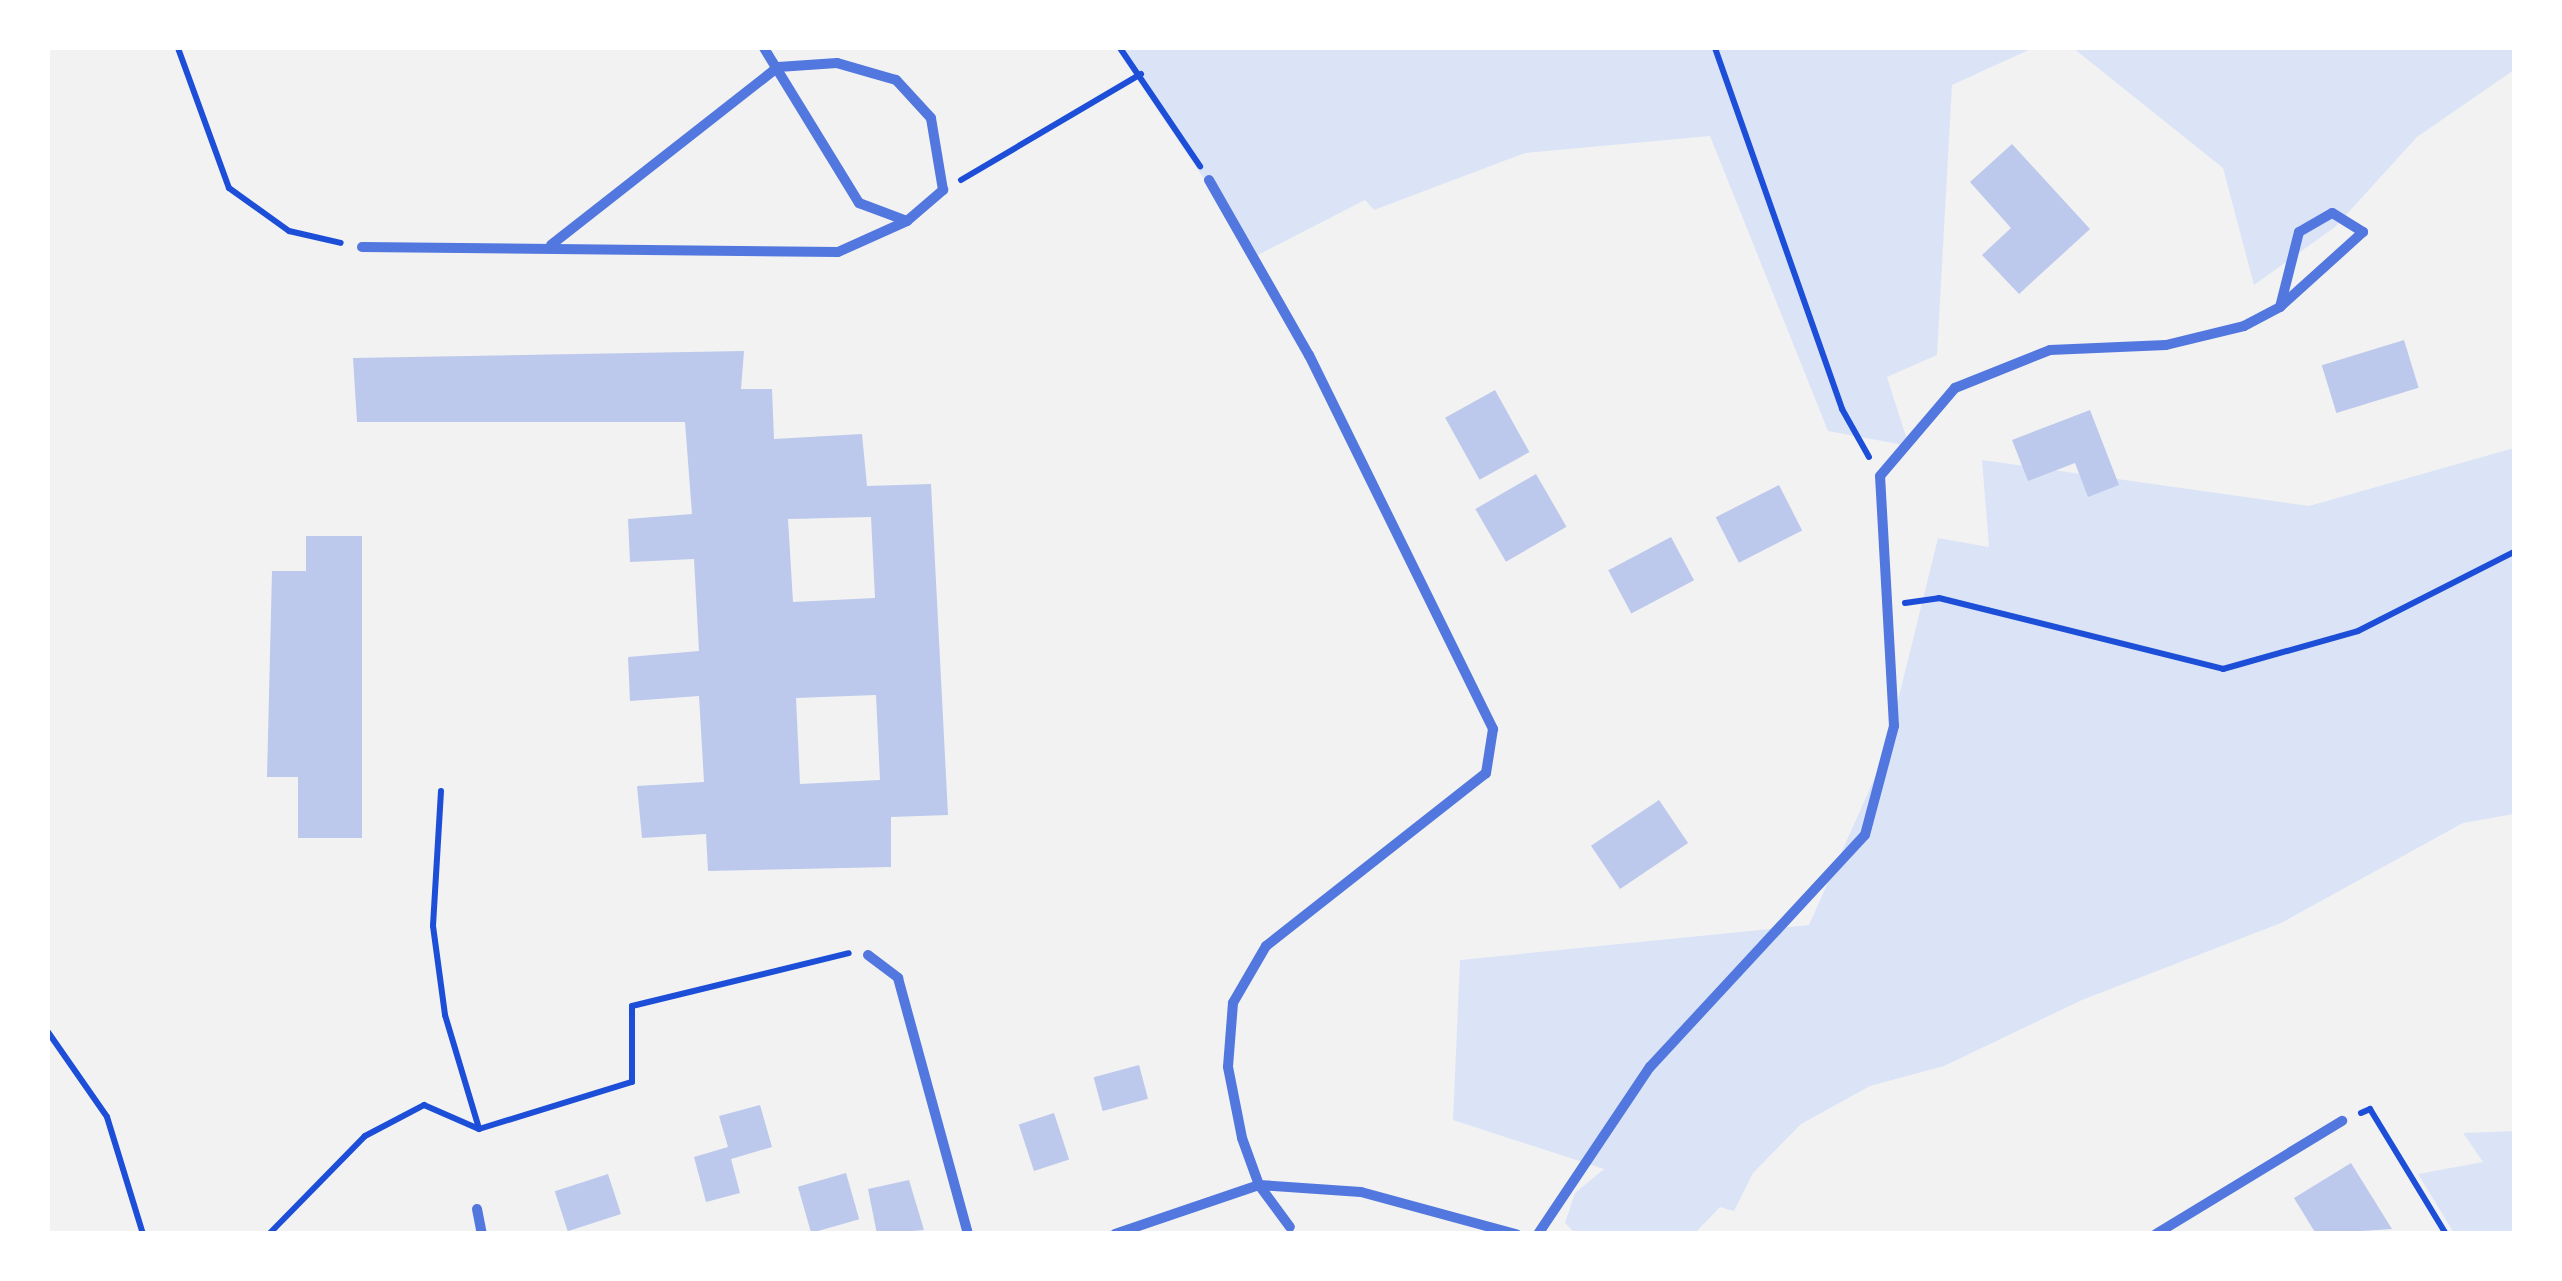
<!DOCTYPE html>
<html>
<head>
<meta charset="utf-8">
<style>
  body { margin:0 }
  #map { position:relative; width:2562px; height:1281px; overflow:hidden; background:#f2f2f2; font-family:Raleway,sans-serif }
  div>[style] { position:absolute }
  .green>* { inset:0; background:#dbe4f7 }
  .building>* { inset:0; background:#bdc9ec; transform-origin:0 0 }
  .path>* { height:6px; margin:-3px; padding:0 3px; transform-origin:3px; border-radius:3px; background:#1d4ed8 }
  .minor>* { height:10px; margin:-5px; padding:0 5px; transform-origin:5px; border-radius:5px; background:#5277de }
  span { translate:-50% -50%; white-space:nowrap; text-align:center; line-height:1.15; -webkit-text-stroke:10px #fff; paint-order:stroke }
  .frame { position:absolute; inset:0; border:50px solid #fff; pointer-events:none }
</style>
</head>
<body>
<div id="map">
  <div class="green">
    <i style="clip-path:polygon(1116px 48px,2033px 48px,1952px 85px,1937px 355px,1887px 377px,1909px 446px,1828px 431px,1710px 136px,1525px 153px,1374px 210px,1365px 200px,1256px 256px)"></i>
    <i style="clip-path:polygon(2073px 48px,2514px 48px,2514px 70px,2417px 137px,2335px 227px,2254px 285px,2223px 168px)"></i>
    <i style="clip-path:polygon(2514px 448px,2514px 814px,2463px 823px,2281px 923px,2082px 1000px,1944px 1066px,1870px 1086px,1801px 1124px,1753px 1173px,1734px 1211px,1720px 1207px,1695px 1233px,1575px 1233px,1565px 1223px,1575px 1193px,1604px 1169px,1453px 1120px,1460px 960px,1809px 925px,1884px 757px,1938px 538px,1989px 547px,1982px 460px,2309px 506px)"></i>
    <i style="clip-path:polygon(2514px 1131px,2514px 1233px,2454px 1233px,2418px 1174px,2483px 1162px,2463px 1133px)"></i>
  </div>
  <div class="building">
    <i style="clip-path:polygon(2012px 144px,2090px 229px,2019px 294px,1982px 255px,2011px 228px,1970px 182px)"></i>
    <i style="left:2404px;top:340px;width:50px;height:86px;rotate:73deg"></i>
    <i style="clip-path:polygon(evenodd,744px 351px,741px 389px,772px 389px,774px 439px,862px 434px,867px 486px,931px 484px,948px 815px,891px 817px,891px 867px,708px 871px,706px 834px,642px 838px,637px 786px,704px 782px,699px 696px,630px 701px,628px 657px,699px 651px,694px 559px,630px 562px,628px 519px,692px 514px,685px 422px,357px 422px,353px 358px,744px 351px,871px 517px,875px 598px,793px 602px,788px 519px,871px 517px,744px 351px,876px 695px,880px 780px,800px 784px,796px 698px,876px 695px)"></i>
    <i style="left:1495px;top:390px;width:71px;height:57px;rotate:61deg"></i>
    <i style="clip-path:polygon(2090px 410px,2119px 485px,2088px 497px,2075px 463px,2028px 481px,2012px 440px)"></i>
    <i style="left:1536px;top:474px;width:61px;height:70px;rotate:60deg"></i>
    <i style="left:1779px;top:485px;width:51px;height:71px;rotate:63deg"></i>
    <i style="clip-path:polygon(306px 536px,362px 536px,362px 838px,298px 838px,298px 777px,267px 777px,272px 571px,306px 571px)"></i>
    <i style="left:1671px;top:537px;width:49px;height:71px;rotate:62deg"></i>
    <i style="left:1659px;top:800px;width:52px;height:82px;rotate:56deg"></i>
    <i style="left:1139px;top:1065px;width:35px;height:47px;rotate:75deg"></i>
    <i style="clip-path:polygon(760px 1105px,772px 1147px,731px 1159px,740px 1193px,706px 1202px,694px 1157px,728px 1147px,719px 1116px)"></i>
    <i style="left:1054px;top:1113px;width:49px;height:37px;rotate:72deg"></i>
    <i style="clip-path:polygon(2351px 1163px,2392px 1229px,2316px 1234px,2294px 1198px)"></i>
    <i style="left:846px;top:1173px;width:48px;height:50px;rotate:74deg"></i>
    <i style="left:608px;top:1174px;width:42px;height:56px;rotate:72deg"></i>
    <i style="clip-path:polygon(909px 1180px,924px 1230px,877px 1234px,868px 1189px)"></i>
  </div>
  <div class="path">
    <i style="left:178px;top:48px;width:149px;rotate:70deg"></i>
    <i style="left:229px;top:188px;width:74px;rotate:35.6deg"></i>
    <i style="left:289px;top:231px;width:53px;rotate:13deg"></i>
    <i style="left:1120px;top:48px;width:143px;rotate:55.9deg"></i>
    <i style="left:1715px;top:48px;width:383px;rotate:70.6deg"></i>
    <i style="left:1842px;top:409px;width:55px;rotate:60.6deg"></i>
    <i style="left:961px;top:180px;width:209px;rotate:-30.5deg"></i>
    <i style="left:1905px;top:603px;width:34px;rotate:-8deg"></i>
    <i style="left:1939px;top:598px;width:293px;rotate:14deg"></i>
    <i style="left:2223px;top:669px;width:140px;rotate:-15.7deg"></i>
    <i style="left:2358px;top:631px;width:175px;rotate:-26.9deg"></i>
    <i style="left:441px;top:791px;width:135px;rotate:93.4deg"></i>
    <i style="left:433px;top:926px;width:90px;rotate:82.3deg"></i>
    <i style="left:445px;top:1015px;width:118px;rotate:73.3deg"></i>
    <i style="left:48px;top:1032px;width:103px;rotate:55.2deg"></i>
    <i style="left:107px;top:1117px;width:122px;rotate:72.9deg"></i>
    <i style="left:2361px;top:1113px;width:10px;rotate:-24deg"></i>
    <i style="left:2370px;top:1109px;width:146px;rotate:58.7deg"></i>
    <i style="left:269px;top:1234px;width:137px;rotate:-45.6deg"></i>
    <i style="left:365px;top:1136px;width:67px;rotate:-27.7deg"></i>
    <i style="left:424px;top:1105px;width:60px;rotate:23.6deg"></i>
    <i style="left:479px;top:1129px;width:160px;rotate:-17.1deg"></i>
    <i style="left:632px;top:1082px;width:76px;rotate:-90deg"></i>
    <i style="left:632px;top:1006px;width:223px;rotate:-13.7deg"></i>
  </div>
  <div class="minor">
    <i style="left:764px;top:48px;width:182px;rotate:58.5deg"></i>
    <i style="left:859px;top:203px;width:51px;rotate:20.6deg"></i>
    <i style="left:907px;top:221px;width:48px;rotate:-40.7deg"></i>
    <i style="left:943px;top:190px;width:73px;rotate:-99.5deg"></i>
    <i style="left:931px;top:118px;width:52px;rotate:-132.6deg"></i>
    <i style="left:896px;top:80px;width:61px;rotate:-163.9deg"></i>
    <i style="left:837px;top:63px;width:59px;rotate:176.1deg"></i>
    <i style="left:1209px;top:180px;width:202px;rotate:60.3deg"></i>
    <i style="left:1309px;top:355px;width:417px;rotate:63.8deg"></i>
    <i style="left:1493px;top:729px;width:45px;rotate:99deg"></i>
    <i style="left:1486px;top:773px;width:280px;rotate:141.8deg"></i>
    <i style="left:1266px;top:946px;width:66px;rotate:120.1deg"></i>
    <i style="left:1233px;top:1003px;width:64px;rotate:94.5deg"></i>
    <i style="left:1228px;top:1067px;width:72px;rotate:78.8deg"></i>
    <i style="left:1242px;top:1138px;width:50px;rotate:70.1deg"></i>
    <i style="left:1259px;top:1185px;width:102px;rotate:3.9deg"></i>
    <i style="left:1361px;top:1192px;width:161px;rotate:15.2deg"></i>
    <i style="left:551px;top:245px;width:288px;rotate:-38.1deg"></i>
    <i style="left:362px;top:247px;width:476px;rotate:0.6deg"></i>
    <i style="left:838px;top:252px;width:76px;rotate:-24.2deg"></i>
    <i style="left:868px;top:955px;width:38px;rotate:37deg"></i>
    <i style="left:898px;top:978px;width:265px;rotate:74.7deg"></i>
    <i style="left:477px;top:1209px;width:25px;rotate:79deg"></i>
    <i style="left:1115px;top:1234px;width:152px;rotate:-18.8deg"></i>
    <i style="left:1259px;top:1185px;width:52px;rotate:53.6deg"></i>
    <i style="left:1538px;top:1234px;width:201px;rotate:-56.2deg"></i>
    <i style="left:1650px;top:1067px;width:316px;rotate:-47.2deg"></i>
    <i style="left:1865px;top:835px;width:113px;rotate:-75.1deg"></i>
    <i style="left:1894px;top:726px;width:250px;rotate:-93.2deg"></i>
    <i style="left:1880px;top:476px;width:116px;rotate:-49.6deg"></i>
    <i style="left:1955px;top:388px;width:102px;rotate:-21.8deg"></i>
    <i style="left:2050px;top:350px;width:116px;rotate:-2.5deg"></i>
    <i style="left:2166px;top:345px;width:80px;rotate:-13.7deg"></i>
    <i style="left:2244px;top:326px;width:41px;rotate:-27.8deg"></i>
    <i style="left:2280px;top:307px;width:112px;rotate:-42.1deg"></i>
    <i style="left:2363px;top:232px;width:36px;rotate:-148deg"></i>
    <i style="left:2332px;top:213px;width:38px;rotate:150deg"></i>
    <i style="left:2299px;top:232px;width:77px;rotate:104.2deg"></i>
    <i style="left:2156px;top:1234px;width:218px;rotate:-31.3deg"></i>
  </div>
  <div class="frame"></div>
</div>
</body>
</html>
